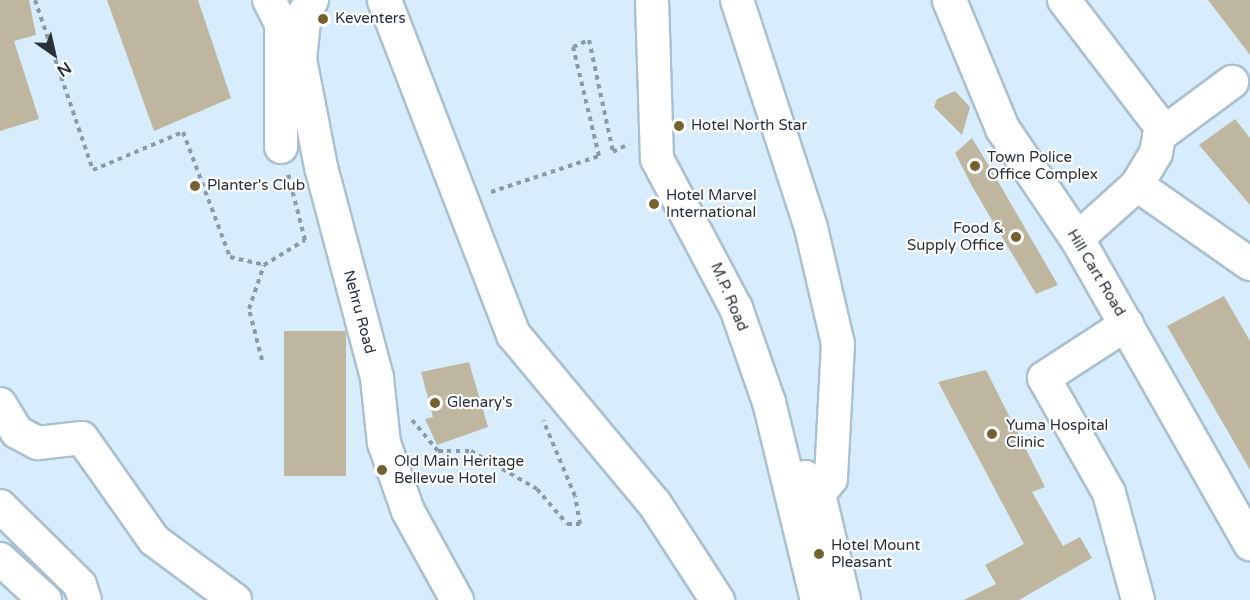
<!DOCTYPE html>
<html>
<head>
<meta charset="utf-8">
<style>
  body { margin:0 }
  #map { position:relative; width:1250px; height:600px; overflow:hidden; background:#d7edfd; font-family:"Varela Round",sans-serif }
  div>[style] { position:absolute }
  .building>* { inset:0; background:#bfb69f; transform-origin:0 0 }
  .path>* { height:4px; margin-top:-2px; transform-origin:0; background:repeating-linear-gradient(90deg,#8a9aa6 0 4.5px,transparent 0 9px) }
  .roads { filter:drop-shadow(2px 0 #aac0cf) drop-shadow(-2px 0 #aac0cf) drop-shadow(0 2px #aac0cf) drop-shadow(0 -2px #aac0cf) }
  .minor>* { height:32px; margin:-16px; padding:0 16px; transform-origin:16px; border-radius:16px; background:#fff }
  .major>* { height:33px; margin:-16.5px; padding:0 16.5px; transform-origin:16.5px; border-radius:16.5px; background:#fff }
  .highway>* { height:33px; margin:-16.5px; padding:0 16.5px; transform-origin:16.5px; border-radius:16.5px; background:#fff }
  .dots>* { width:16px; height:16px; translate:-50% -50%; box-sizing:border-box; border:3px solid #fff; border-radius:50% }
  span { translate:-50% -50%; white-space:nowrap; text-align:center; line-height:1.15; -webkit-text-stroke:4.5px #fff; paint-order:stroke }
  .poi-label { font-size:15px; color:#293238 }
  .left { translate:0 -50%; text-align:left }
  .right { translate:-100% -50%; text-align:right }
  .street-label { font-size:15px; color:#293238 }
  .north { position:absolute; left:24px; top:24px; width:60px; height:60px; -webkit-text-stroke:4px #fff; paint-order:stroke; rotate:146deg; font-size:16px; font-weight:700; line-height:24px; text-align:center; color:#293238 }
  .north::after { content:''; display:block; margin:auto; width:21px; height:27px; background:#293238; clip-path:polygon(50% 0,100% 100%,50% 72%,0 100%) }
</style>
</head>
<body>
<div id="map">
  <div class="building">
    <i style="clip-path:polygon(0 0,29px 0,36px 35px,14px 41px,39px 119px,0 131px)"></i>
    <i style="clip-path:polygon(107px 0,198px 0,231px 98px,154px 131px)"></i>
    <i style="clip-path:polygon(1208px 0,1250px 0,1250px 55px)"></i>
    <i style="clip-path:polygon(955px 91px,970px 107px,962px 135px,934px 107px,937px 99px)"></i>
    <i style="clip-path:polygon(1235px 119px,1250px 138px,1250px 205px,1199px 145px)"></i>
    <i style="clip-path:polygon(972px 138px,996px 178px,1058px 285px,1036px 294px,973px 188px,955px 153px)"></i>
    <i style="clip-path:polygon(1224px 296px,1250px 341px,1250px 470px,1167px 326px)"></i>
    <i style="left:284px;top:331px;width:62px;height:145px"></i>
    <i style="clip-path:polygon(469px 362px,488px 427px,437px 445px,425px 419px,433px 417px,421px 372px)"></i>
    <i style="clip-path:polygon(986px 370px,1045px 487px,1032px 492px,1063px 546px,1080px 537px,1092px 558px,1019px 600px,964px 600px,996px 584px,985px 565px,1024px 544px,938px 382px)"></i>
  </div>
  <div class="path">
    <i style="left:35px;top:0;width:180px;rotate:71.2deg"></i>
    <i style="left:93px;top:170px;width:98px;rotate:-22.9deg"></i>
    <i style="left:183px;top:132px;width:134px;rotate:69.4deg"></i>
    <i style="left:230px;top:257px;width:35px;rotate:13deg"></i>
    <i style="left:491px;top:192px;width:114px;rotate:-18.4deg"></i>
    <i style="left:599px;top:156px;width:112px;rotate:-103.4deg"></i>
    <i style="left:573px;top:47px;width:17px;rotate:-24deg"></i>
    <i style="left:589px;top:40px;width:115px;rotate:77.9deg"></i>
    <i style="left:613px;top:152px;width:18px;rotate:-27deg"></i>
    <i style="left:262px;top:360px;width:53px;rotate:-104.3deg"></i>
    <i style="left:249px;top:309px;width:46px;rotate:-71.2deg"></i>
    <i style="left:264px;top:265px;width:48px;rotate:-31.4deg"></i>
    <i style="left:305px;top:240px;width:68px;rotate:-104.4deg"></i>
    <i style="left:412px;top:420px;width:40px;rotate:50deg"></i>
    <i style="left:438px;top:451px;width:33px"></i>
    <i style="left:471px;top:451px;width:76px;rotate:29.9deg"></i>
    <i style="left:537px;top:489px;width:46px;rotate:49.4deg"></i>
    <i style="left:567px;top:524px;width:13px"></i>
    <i style="left:580px;top:524px;width:28px;rotate:-100deg"></i>
    <i style="left:575px;top:496px;width:82px;rotate:-112.8deg"></i>
  </div>
  <div class="roads">
    <div class="minor">
      <i style="left:269px;top:0;width:27px;rotate:63deg"></i>
      <i style="left:281px;top:24px;width:123px;rotate:90deg"></i>
      <i style="left:312px;top:0;width:14px;rotate:120deg"></i>
      <i style="left:305px;top:12px;width:47px;rotate:96.1deg"></i>
      <i style="left:300px;top:59px;width:110px;rotate:79deg"></i>
      <i style="left:321px;top:167px;width:218px;rotate:75.1deg"></i>
      <i style="left:377px;top:378px;width:65px;rotate:83.9deg"></i>
      <i style="left:384px;top:443px;width:72px;rotate:70.6deg"></i>
      <i style="left:408px;top:511px;width:102px;rotate:61.2deg"></i>
      <i style="left:652px;top:0;width:159px;rotate:88.2deg"></i>
      <i style="left:657px;top:159px;width:169px;rotate:62.1deg"></i>
      <i style="left:736px;top:308px;width:100px;rotate:70.7deg"></i>
      <i style="left:769px;top:402px;width:204px;rotate:76.4deg"></i>
      <i style="left:737px;top:0;width:240px;rotate:72deg"></i>
      <i style="left:811px;top:228px;width:119px;rotate:76.9deg"></i>
      <i style="left:838px;top:344px;width:135px;rotate:93deg"></i>
      <i style="left:831px;top:479px;width:19px;rotate:129deg"></i>
      <i style="left:1064px;top:0;width:160px;rotate:52.6deg"></i>
      <i style="left:1161px;top:127px;width:26px;rotate:101deg"></i>
      <i style="left:1156px;top:153px;width:37px;rotate:121deg"></i>
      <i style="left:1137px;top:185px;width:81px;rotate:138deg"></i>
      <i style="left:1159px;top:136px;width:91px;rotate:-36.5deg"></i>
      <i style="left:1137px;top:185px;width:138px;rotate:35deg"></i>
      <i style="left:1127px;top:324px;width:99px;rotate:147deg"></i>
      <i style="left:1044px;top:378px;width:132px;rotate:60.5deg"></i>
      <i style="left:1109px;top:493px;width:111px;rotate:74.8deg"></i>
      <i style="left:0;top:404px;width:33px;rotate:59deg"></i>
      <i style="left:17px;top:432px;width:24px;rotate:28deg"></i>
      <i style="left:38px;top:443px;width:44px;rotate:-6.5deg"></i>
      <i style="left:82px;top:438px;width:125px;rotate:54.8deg"></i>
      <i style="left:154px;top:540px;width:101px;rotate:36.5deg"></i>
      <i style="left:805px;top:477px;width:22px;rotate:51deg"></i>
      <i style="left:819px;top:494px;width:109px;rotate:76.7deg"></i>
      <i style="left:0;top:506px;width:112px;rotate:44.6deg"></i>
      <i style="left:80px;top:585px;width:16px;rotate:72deg"></i>
      <i style="left:0;top:559px;width:61px;rotate:42.3deg"></i>
    </div>
    <div class="major">
      <i style="left:384px;top:0;width:358px;rotate:68.9deg"></i>
      <i style="left:513px;top:334px;width:220px;rotate:50.2deg"></i>
      <i style="left:654px;top:503px;width:116px;rotate:57deg"></i>
    </div>
    <div class="highway">
      <i style="left:949px;top:0;width:139px;rotate:67.5deg"></i>
      <i style="left:1002px;top:128px;width:134px;rotate:56deg"></i>
      <i style="left:1077px;top:239px;width:350px;rotate:60.4deg"></i>
    </div>
  </div>
  <div class="dots">
    <i style="left:323px;top:19px;background:#756130"></i>
    <i style="left:679px;top:126px;background:#756130"></i>
    <i style="left:975px;top:166px;background:#756130"></i>
    <i style="left:195px;top:186px;background:#756130"></i>
    <i style="left:654px;top:204px;background:#756130"></i>
    <i style="left:1016px;top:237px;background:#756130"></i>
    <i style="left:435px;top:403px;background:#756130"></i>
    <i style="left:992px;top:434px;background:#756130"></i>
    <i style="left:382px;top:470px;background:#756130"></i>
    <i style="left:819px;top:554px;background:#756130"></i>
  </div>
  <div class="poi-label">
    <span class="left" style="left:335px;top:19px">Keventers</span>
    <span class="left" style="left:691px;top:126px">Hotel North Star</span>
    <span class="left" style="left:987px;top:166px">Town Police<br>Office Complex</span>
    <span class="left" style="left:207px;top:186px">Planter's Club</span>
    <span class="left" style="left:666px;top:204px">Hotel Marvel<br>International</span>
    <span class="right" style="left:1004px;top:237px">Food &amp;<br>Supply Office</span>
    <span class="left" style="left:447px;top:403px">Glenary's</span>
    <span class="left" style="left:1006px;top:434px">Yuma Hospital<br>Clinic</span>
    <span class="left" style="left:394px;top:470px">Old Main Heritage<br>Bellevue Hotel</span>
    <span class="left" style="left:831px;top:554px">Hotel Mount<br>Pleasant</span>
  </div>
  <div class="street-label">
    <span style="left:1096px;top:273px;rotate:59deg">Hill Cart Road</span>
    <span style="left:729px;top:297px;rotate:67deg">M.P. Road</span>
    <span style="left:359px;top:312px;rotate:75deg">Nehru Road</span>
  </div>
  <div class="north">N</div>
</div>
</body>
</html>
